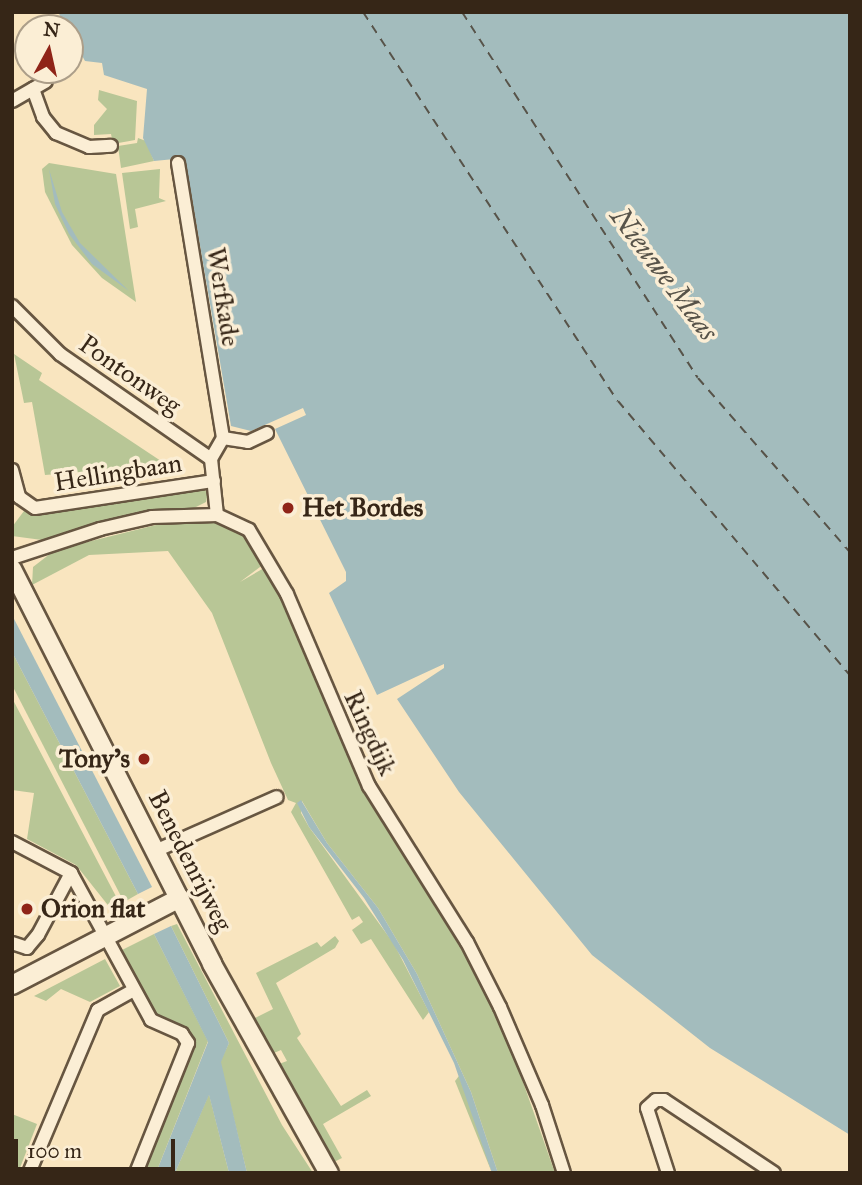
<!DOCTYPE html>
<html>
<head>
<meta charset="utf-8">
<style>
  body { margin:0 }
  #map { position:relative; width:862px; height:1185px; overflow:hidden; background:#f9e5bf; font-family:"IM FELL Great Primer",serif }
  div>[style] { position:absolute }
  .green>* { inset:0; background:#b8c696 }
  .water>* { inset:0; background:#a3bcbd }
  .ferry>* { height:2px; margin-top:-1px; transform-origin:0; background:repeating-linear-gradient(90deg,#575349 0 9px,transparent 0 16px) }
  .roads { filter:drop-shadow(2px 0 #675641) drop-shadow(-2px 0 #675641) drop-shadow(0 2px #675641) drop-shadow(0 -2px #675641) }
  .street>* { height:12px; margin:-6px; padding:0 6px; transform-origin:6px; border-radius:6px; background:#fbeed5 }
  .secondary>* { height:18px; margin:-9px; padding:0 9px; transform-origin:9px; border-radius:9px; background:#fbeed5 }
  .dots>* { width:19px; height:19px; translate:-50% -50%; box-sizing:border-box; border:4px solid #fbeed5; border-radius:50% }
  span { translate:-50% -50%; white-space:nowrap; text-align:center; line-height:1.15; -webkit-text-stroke:7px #fbeed5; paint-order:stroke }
  .street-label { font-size:26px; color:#362617 }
  .poi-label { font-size:26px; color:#362617; font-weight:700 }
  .left { translate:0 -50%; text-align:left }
  .right { translate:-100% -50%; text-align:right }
  .water-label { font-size:28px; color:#575349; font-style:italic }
  .frame { position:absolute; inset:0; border:14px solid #362617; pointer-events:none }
  .north { position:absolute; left:14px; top:14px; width:70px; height:70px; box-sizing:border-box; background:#fbeed5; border:2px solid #ac9e89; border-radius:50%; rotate:8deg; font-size:19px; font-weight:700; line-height:28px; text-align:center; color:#362617 }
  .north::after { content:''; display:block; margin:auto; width:24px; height:32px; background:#8f2418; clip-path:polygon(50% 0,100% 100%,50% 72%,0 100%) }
  .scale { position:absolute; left:14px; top:1139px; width:161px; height:32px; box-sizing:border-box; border:4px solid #362617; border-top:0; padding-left:9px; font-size:21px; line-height:24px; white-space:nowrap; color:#362617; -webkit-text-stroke:5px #fbeed5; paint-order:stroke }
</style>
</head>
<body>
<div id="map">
  <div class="green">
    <i style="clip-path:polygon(99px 90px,137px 101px,135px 140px,113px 144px,111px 134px,94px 135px,94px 125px,107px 109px,98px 100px)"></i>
    <i style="clip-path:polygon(138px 138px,146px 141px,154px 161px,121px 168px,118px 146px,137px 143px)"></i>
    <i style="clip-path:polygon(49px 163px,116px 174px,136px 302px,102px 278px,72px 245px,45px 192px,42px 169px)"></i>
    <i style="clip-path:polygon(160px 169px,159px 198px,166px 201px,135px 209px,138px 227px,130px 229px,122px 173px)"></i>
    <i style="clip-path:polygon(14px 354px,42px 373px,39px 380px,167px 465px,45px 475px,32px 402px,24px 403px)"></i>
    <i style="clip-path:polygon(202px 487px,208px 493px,206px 502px,192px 509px,139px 514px,42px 540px,12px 536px,12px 527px,27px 507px,45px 514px)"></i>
    <i style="clip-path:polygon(215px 522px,242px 533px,264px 564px,240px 582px,264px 568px,281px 591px,363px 785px,482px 984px,510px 1045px,555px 1173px,498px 1173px,471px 1092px,417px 974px,378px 908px,327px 843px,302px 801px,301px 813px,309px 827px,394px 944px,429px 1012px,423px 1020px,371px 939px,361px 944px,352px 930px,363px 922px,359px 916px,352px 920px,291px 812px,296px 803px,288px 800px,271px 763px,212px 613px,168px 551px,89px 555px,32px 585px,33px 567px,55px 550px,164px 523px)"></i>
    <i style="clip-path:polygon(12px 652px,138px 894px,124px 902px,12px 685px)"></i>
    <i style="clip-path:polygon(12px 698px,120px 904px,111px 909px,76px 865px,27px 839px,34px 793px,12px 790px)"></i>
    <i style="clip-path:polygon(177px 924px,282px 1125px,313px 1173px,247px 1173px,220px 1062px,229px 1043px,171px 926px)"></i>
    <i style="clip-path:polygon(154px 934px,208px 1041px,156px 1173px,142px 1173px,194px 1040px,185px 1029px,152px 1013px,118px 952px)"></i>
    <i style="clip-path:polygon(335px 936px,339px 941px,335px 948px,276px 983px,301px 1034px,297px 1038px,341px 1106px,367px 1090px,371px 1096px,323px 1124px,342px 1158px,334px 1162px,329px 1161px,276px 1074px,279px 1064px,287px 1061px,281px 1050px,274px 1053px,263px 1049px,249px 1021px,273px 1009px,256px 973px,317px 942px,321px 947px)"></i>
    <i style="clip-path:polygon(105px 959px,120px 986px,90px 1002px,61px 989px,46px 1001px,34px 996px)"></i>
    <i style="clip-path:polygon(459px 1076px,480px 1133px,492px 1173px,455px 1081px)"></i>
    <i style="clip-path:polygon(209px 1094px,229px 1173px,175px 1173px,193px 1131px)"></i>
    <i style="clip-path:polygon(12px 1114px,37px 1124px,18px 1173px,12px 1173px)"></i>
  </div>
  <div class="water">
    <i style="clip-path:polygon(58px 12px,850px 12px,850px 1135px,710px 1048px,592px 955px,459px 792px,397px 699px,444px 668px,444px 664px,377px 695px,329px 593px,346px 581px,346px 572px,275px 429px,306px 415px,303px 408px,251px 431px,231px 426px,185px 158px,154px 161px,143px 138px,147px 89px,104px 75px,102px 63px,85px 61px)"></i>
    <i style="clip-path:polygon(49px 169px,62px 212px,80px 243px,129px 291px,92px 264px,69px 234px,55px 204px)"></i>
    <i style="clip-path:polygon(12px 615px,152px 887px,138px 894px,12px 652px)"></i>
    <i style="clip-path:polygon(301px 800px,327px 843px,378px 908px,417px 974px,471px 1092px,498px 1173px,492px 1173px,454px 1063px,403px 960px,364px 898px,309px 827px,297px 803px)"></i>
    <i style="clip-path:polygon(171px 926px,229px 1043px,221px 1062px,247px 1173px,229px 1173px,209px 1095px,175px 1173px,156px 1173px,208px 1042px,154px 934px)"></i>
  </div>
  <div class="ferry">
    <i style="left:363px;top:12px;width:465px;rotate:56.8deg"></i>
    <i style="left:618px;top:401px;width:360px;rotate:49.8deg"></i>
    <i style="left:462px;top:12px;width:435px;rotate:57.2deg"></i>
    <i style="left:698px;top:378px;width:231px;rotate:48.9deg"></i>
  </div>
  <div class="roads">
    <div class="street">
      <i style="left:33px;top:89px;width:30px;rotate:70deg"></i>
      <i style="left:43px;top:117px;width:21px;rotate:51deg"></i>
      <i style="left:56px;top:133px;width:36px;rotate:23deg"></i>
      <i style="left:89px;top:147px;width:22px;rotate:-3deg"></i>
      <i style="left:12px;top:101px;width:39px;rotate:-30deg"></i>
      <i style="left:178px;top:163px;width:279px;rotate:80.7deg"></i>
      <i style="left:223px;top:438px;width:24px;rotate:120deg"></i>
      <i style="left:12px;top:306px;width:68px;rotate:45deg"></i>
      <i style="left:60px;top:354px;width:184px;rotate:34.8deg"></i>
      <i style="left:211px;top:459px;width:56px;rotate:83.9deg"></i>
      <i style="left:223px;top:438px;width:25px;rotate:9deg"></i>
      <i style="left:248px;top:442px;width:21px;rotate:-25deg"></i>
      <i style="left:12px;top:470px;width:28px;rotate:75deg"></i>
      <i style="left:19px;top:497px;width:19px;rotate:35deg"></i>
      <i style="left:35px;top:508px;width:181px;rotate:-8.6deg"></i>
      <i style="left:12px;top:558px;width:93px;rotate:-18.2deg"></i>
      <i style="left:100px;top:529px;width:53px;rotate:-13deg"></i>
      <i style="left:152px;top:517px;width:65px;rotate:-1.8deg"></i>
      <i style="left:217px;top:515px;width:35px;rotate:25deg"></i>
      <i style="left:249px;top:530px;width:74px;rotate:59.3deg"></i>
      <i style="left:287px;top:594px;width:209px;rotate:66.9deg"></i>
      <i style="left:369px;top:786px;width:184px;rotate:57.9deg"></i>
      <i style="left:467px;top:942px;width:73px;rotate:63.1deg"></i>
      <i style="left:500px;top:1007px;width:107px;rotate:66.8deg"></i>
      <i style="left:542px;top:1105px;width:71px;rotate:72.1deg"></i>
      <i style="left:12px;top:842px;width:67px;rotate:27.7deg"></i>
      <i style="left:71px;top:873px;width:167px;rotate:61.4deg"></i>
      <i style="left:151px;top:1020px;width:34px;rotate:24deg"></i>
      <i style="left:182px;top:1034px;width:11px;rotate:56deg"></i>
      <i style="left:188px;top:1043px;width:140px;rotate:111.8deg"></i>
      <i style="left:155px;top:851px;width:133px;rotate:-23.9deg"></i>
      <i style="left:12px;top:943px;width:16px;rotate:18deg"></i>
      <i style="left:27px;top:948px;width:17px;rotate:-50deg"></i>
      <i style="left:38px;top:935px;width:70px;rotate:-62deg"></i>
      <i style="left:29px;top:1173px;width:177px;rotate:-67.1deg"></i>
      <i style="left:98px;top:1010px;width:41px;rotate:-29.1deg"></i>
      <i style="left:668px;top:1173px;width:68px;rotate:-107.9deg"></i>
      <i style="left:647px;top:1108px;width:12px;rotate:-42deg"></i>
      <i style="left:656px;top:1100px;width:8px"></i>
      <i style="left:664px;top:1100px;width:132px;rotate:33.6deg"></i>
    </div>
    <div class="secondary">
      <i style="left:12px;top:569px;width:443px;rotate:63.1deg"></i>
      <i style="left:212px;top:964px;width:240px;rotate:60.8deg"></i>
      <i style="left:12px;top:985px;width:189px;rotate:-27.4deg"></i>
    </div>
  </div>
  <div class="dots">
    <i style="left:288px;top:508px;background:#8f2418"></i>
    <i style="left:144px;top:759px;background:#8f2418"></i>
    <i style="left:27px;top:909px;background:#8f2418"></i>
  </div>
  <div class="street-label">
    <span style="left:223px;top:297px;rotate:81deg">Werfkade</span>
    <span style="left:130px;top:375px;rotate:35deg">Pontonweg</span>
    <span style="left:118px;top:473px;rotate:-9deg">Hellingbaan</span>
    <span style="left:370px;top:733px;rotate:65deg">Ringdijk</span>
    <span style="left:190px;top:861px;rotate:63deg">Benedenrijweg</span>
  </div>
  <div class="poi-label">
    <span class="left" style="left:302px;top:508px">Het Bordes</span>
    <span class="right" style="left:130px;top:759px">Tony's</span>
    <span class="left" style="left:41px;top:909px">Orion flat</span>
  </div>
  <div class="water-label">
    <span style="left:664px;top:274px;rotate:53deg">Nieuwe Maas</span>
  </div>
  <div class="frame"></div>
  <div class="north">N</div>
  <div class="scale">100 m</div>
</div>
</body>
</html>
